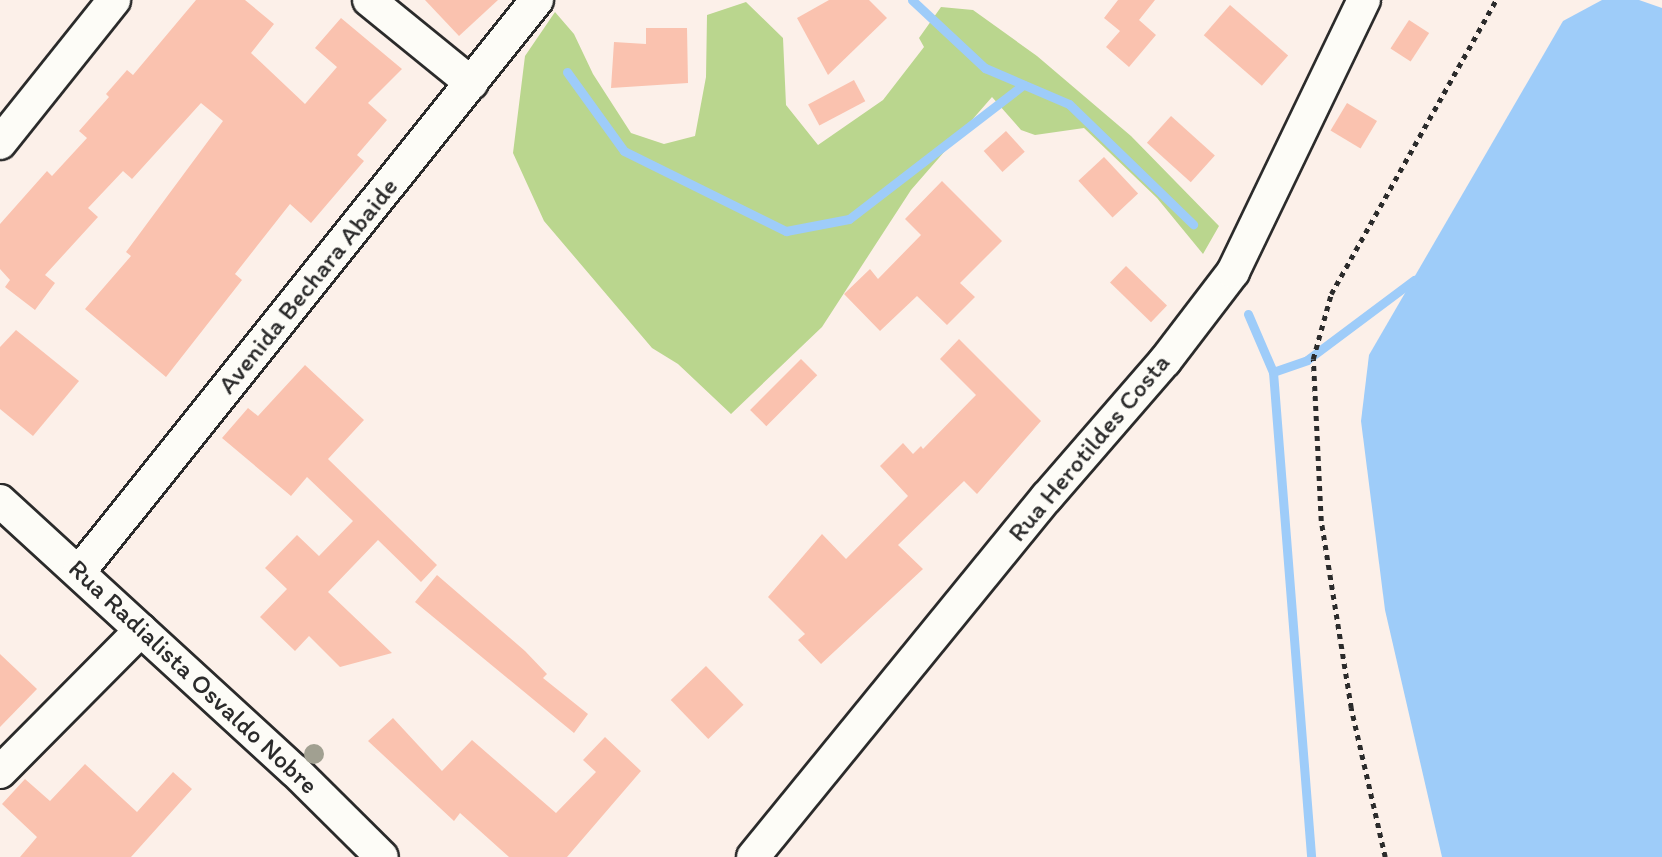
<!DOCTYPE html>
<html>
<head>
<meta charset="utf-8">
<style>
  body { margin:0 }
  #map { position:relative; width:1662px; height:857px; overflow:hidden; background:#fcf0e9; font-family:Itim,sans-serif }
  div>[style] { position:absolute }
  .green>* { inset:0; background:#bad68e }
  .water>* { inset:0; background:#9eccf9 }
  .stream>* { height:9px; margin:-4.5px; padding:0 4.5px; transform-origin:4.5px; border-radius:4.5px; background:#9eccf9 }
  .building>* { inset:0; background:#fac2af; transform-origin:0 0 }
  .path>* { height:4.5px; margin-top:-2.25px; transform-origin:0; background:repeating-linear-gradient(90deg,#2b2b2b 0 5px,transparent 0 10px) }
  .roads { filter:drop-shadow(2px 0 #2b2b2b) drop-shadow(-2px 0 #2b2b2b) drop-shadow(0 2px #2b2b2b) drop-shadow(0 -2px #2b2b2b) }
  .minor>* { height:32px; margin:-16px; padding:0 16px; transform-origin:16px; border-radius:16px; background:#fdfcf7 }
  .trees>* { width:20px; height:20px; margin:-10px; border-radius:50%; background:#a1a091 }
  span { translate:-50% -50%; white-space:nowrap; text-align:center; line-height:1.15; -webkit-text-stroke:7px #fdfcf7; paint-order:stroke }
  .street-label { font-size:26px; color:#2b2b2b }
</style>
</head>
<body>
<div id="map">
  <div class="green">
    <i style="clip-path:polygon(746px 2px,783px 38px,786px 105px,818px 145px,883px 100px,924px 47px,919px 38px,941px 7px,973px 10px,1037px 56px,1131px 136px,1219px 226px,1203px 254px,1157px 198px,1084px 128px,1035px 135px,1021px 130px,992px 97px,911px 190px,822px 327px,731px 414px,678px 364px,652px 348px,544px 221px,513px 153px,525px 56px,555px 12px,574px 34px,593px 74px,631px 133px,664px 144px,695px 136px,706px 77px,707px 15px)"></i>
  </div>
  <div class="water">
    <i style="clip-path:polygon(1602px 0,1639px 0,1662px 8px,1662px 857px,1442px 857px,1385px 610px,1361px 421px,1369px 355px,1563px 21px)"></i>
  </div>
  <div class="stream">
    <i style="left:912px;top:0;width:100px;rotate:43deg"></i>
    <i style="left:985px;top:68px;width:91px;rotate:23.2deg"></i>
    <i style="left:1069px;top:104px;width:173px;rotate:44.1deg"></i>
    <i style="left:567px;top:72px;width:97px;rotate:54.2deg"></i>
    <i style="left:624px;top:151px;width:181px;rotate:26.3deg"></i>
    <i style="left:786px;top:231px;width:64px;rotate:-10.8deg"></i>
    <i style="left:849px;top:219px;width:220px;rotate:-37.6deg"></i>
    <i style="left:1248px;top:314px;width:63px;rotate:66.7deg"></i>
    <i style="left:1273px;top:372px;width:486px;rotate:85.5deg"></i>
    <i style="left:1273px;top:372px;width:36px;rotate:-19deg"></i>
    <i style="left:1307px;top:360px;width:134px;rotate:-36.8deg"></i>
  </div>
  <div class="building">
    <i style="clip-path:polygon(196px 0,245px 0,274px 24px,251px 53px,305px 104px,337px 67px,315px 48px,341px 18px,402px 69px,368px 103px,387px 120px,357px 155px,364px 161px,311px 223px,290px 204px,235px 274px,242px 280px,166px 377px,85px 309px,131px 256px,126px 252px,223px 121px,201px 103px,132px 179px,123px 171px,88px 208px,98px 217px,45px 275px,55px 283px,35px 310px,5px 287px,10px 280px,0 269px,0 224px,47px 171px,52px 176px,87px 138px,79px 131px,109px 97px,106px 94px,127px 70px,133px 75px)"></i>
    <i style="clip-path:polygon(425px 0,498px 0,459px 36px)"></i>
    <i style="clip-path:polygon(829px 0,869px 0,887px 18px,828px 75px,797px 18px)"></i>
    <i style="clip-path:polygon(1118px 0,1155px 0,1139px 20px,1156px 35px,1129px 67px,1106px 47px,1120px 31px,1104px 18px)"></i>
    <i style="left:1230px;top:5px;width:77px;height:40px;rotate:41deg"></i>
    <i style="left:1409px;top:20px;width:24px;height:34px;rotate:33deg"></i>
    <i style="clip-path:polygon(646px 28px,687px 28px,688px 83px,611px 88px,614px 42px,646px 44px)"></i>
    <i style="left:854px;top:80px;width:24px;height:52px;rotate:62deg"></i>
    <i style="left:1347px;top:103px;width:35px;height:32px;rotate:31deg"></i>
    <i style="left:1171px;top:116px;width:59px;height:36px;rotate:42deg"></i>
    <i style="left:1006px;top:131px;width:28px;height:30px;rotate:48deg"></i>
    <i style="left:1104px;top:157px;width:50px;height:35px;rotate:47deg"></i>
    <i style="clip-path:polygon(942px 181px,1002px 241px,960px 283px,975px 297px,947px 325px,917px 296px,880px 331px,844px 294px,870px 269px,878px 279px,921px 235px,905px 219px)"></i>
    <i style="left:1126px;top:266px;width:57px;height:23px;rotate:44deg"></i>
    <i style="clip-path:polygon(16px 330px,79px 381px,33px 436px,0 409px,0 347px)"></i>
    <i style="clip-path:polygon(959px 339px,1041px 421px,977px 494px,964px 481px,898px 545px,923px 569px,821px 664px,798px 640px,805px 634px,768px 597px,822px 534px,846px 559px,908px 496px,880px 466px,903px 443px,913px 454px,921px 446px,923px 449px,976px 395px,940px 359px)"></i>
    <i style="left:801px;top:359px;width:23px;height:72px;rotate:45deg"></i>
    <i style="clip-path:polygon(305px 365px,364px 420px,328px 459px,437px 565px,421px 582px,378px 540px,328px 592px,392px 653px,340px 667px,309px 636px,295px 651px,260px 617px,287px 589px,265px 568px,297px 535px,319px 556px,353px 521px,307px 477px,291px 496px,222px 438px,248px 408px,258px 416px)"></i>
    <i style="clip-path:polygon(437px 575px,525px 651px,547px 674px,543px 678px,588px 714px,574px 733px,415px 602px)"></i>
    <i style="clip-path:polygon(0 654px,37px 689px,0 727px)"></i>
    <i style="left:706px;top:666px;width:54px;height:49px;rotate:46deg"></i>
    <i style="clip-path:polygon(393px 718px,442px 771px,472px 740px,556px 813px,596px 772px,583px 760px,605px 737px,641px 771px,567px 857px,509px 857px,460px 813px,454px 821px,368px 741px)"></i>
    <i style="clip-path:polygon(85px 764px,137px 812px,173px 772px,192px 789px,131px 857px,20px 857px,37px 837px,2px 804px,25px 779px,50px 801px)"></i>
  </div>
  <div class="path">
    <i style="left:1385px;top:857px;width:153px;rotate:-102.9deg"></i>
    <i style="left:1351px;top:708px;width:189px;rotate:-99.1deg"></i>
    <i style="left:1321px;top:521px;width:162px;rotate:-92.8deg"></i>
    <i style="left:1313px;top:359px;width:67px;rotate:-74.5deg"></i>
    <i style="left:1331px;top:294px;width:337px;rotate:-60.7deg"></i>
  </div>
  <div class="roads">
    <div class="minor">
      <i style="left:369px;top:0;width:132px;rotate:39.1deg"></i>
      <i style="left:0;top:143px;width:183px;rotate:-51.4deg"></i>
      <i style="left:0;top:501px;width:400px;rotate:42.5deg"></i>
      <i style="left:295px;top:771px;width:122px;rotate:44.7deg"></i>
      <i style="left:79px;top:572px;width:733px;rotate:-51.32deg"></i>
      <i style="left:0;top:772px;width:200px;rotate:-45.2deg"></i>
      <i style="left:753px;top:857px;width:465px;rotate:-50.8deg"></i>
      <i style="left:1047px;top:497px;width:180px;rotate:-49.1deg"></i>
      <i style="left:1165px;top:361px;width:112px;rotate:-52.6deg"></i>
      <i style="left:1233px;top:272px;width:302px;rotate:-64.3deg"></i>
    </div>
  </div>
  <div class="trees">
    <i style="left:314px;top:754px"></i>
  </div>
  <div class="street-label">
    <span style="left:308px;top:286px;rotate:-51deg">Avenida Bechara Abaide</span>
    <span style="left:1089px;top:448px;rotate:-50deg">Rua Herotildes Costa</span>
    <span style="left:193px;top:677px;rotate:43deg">Rua Radialista Osvaldo Nobre</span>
  </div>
</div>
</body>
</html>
